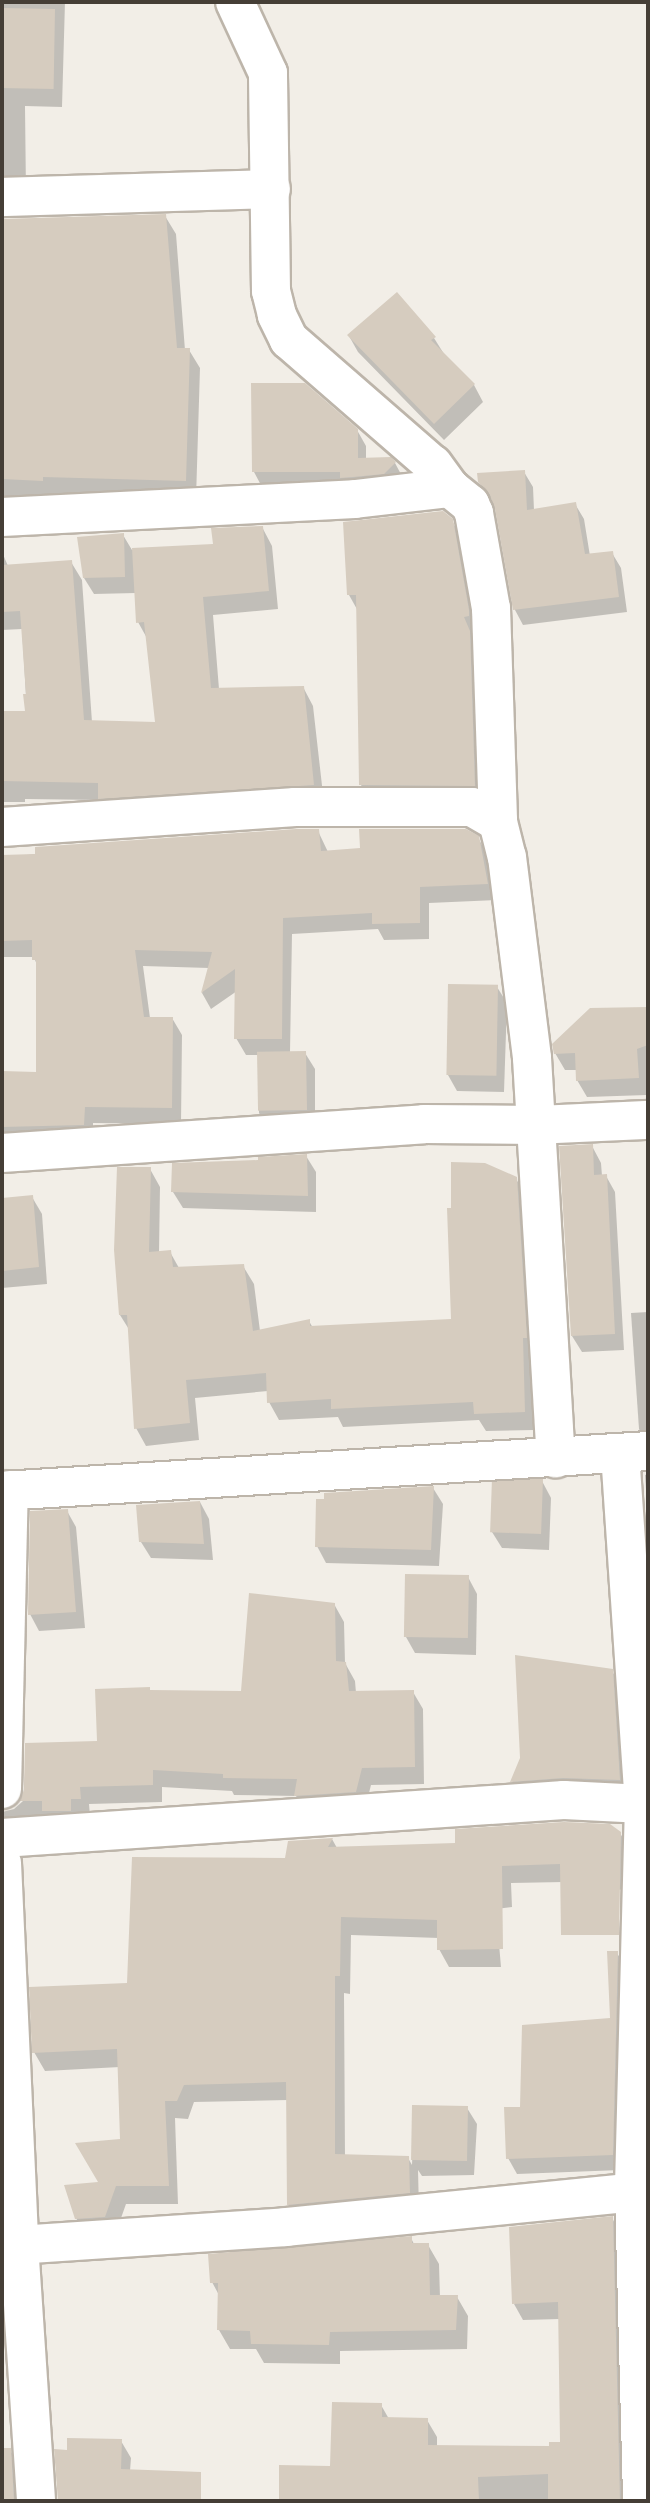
<!DOCTYPE html>
<html>
<head>
<meta charset="utf-8">
<style>
  body { margin:0 }
  #map { position:relative; width:650px; height:2503px; overflow:hidden; background:#f2eee7; font-family:"Source Sans 3",sans-serif }
  div>[style] { position:absolute }
  .shadow>* { inset:0; background:#0003 }
  .building>* { inset:0; background:#d6ccbf; transform-origin:0 0 }
  .roads { filter:drop-shadow(2px 0 #bdb5aa) drop-shadow(-2px 0 #bdb5aa) drop-shadow(0 2px #bdb5aa) drop-shadow(0 -2px #bdb5aa) }
  .minor>* { height:38px; margin:-19px; padding:0 19px; transform-origin:19px; border-radius:19px; background:#fff }
  span { translate:-50% -50%; white-space:nowrap; text-align:center; line-height:1.15; -webkit-text-stroke:6px #fff; paint-order:stroke }
  .frame { position:absolute; inset:0; border:4px solid #453e36; pointer-events:none }
</style>
</head>
<body>
<div id="map">
  <div class="shadow">
    <i style="clip-path:polygon(2px 2px,65px 2px,62px 107px,25px 106px,26px 193px,2px 197px)"></i>
    <i style="clip-path:polygon(165px 216px,176px 234px,185px 350px,189px 350px,200px 368px,196px 499px,52px 495px,52px 499px,2px 496px,2px 220px)"></i>
    <i style="clip-path:polygon(349px 336px,434px 338px,444px 354px,474px 385px,483px 402px,444px 440px,358px 352px)"></i>
    <i style="clip-path:polygon(357px 430px,366px 446px,366px 459px,395px 463px,403px 478px,262px 487px,254px 472px)"></i>
    <i style="clip-path:polygon(524px 472px,533px 487px,534px 510px,575px 504px,584px 519px,590px 556px,612px 553px,621px 568px,627px 612px,523px 625px,515px 610px,496px 505px,480px 482px)"></i>
    <i style="clip-path:polygon(452px 521px,462px 539px,479px 630px,484px 803px,371px 803px,361px 785px,358px 611px,349px 595px)"></i>
    <i style="clip-path:polygon(262px 527px,272px 546px,278px 609px,213px 615px,219px 689px,303px 687px,313px 706px,324px 803px,110px 816px,101px 800px,25px 799px,25px 802px,2px 802px,2px 713px,27px 713px,22px 629px,2px 630px,2px 552px,8px 566px,71px 562px,82px 580px,92px 722px,157px 724px,148px 640px,138px 622px,136px 593px,94px 594px,84px 578px,123px 535px,132px 550px,214px 546px)"></i>
    <i style="clip-path:polygon(318px 831px,328px 852px,478px 838px,488px 855px,497px 900px,429px 903px,429px 939px,384px 940px,378px 929px,292px 934px,290px 1053px,305px 1053px,315px 1069px,315px 1126px,269px 1130px,259px 1113px,259px 1055px,246px 1055px,236px 1038px,237px 991px,211px 1009px,202px 993px,209px 968px,143px 966px,150px 1018px,172px 1018px,182px 1035px,181px 1124px,93px 1123px,93px 1142px,2px 1143px,2px 1073px,38px 1074px,38px 968px,34px 957px,2px 957px,2px 857px)"></i>
    <i style="clip-path:polygon(497px 987px,507px 1003px,504px 1092px,457px 1091px,448px 1075px)"></i>
    <i style="clip-path:polygon(590px 1009px,648px 1009px,647px 1095px,587px 1097px,577px 1080px,577px 1070px,565px 1070px,555px 1053px)"></i>
    <i style="clip-path:polygon(592px 1146px,601px 1163px,602px 1176px,606px 1176px,615px 1192px,624px 1350px,582px 1352px,572px 1336px)"></i>
    <i style="clip-path:polygon(306px 1156px,316px 1172px,316px 1212px,183px 1208px,173px 1192px)"></i>
    <i style="clip-path:polygon(150px 1169px,160px 1187px,159px 1253px,170px 1252px,179px 1268px,243px 1266px,254px 1284px,260px 1331px,309px 1321px,313px 1328px,453px 1321px,516px 1179px,527px 1197px,534px 1430px,486px 1431px,479px 1420px,343px 1427px,338px 1417px,279px 1420px,269px 1402px,268px 1391px,195px 1398px,199px 1440px,146px 1446px,136px 1428px,130px 1331px,120px 1315px)"></i>
    <i style="clip-path:polygon(32px 1197px,42px 1214px,47px 1284px,2px 1288px,2px 1200px)"></i>
    <i style="clip-path:polygon(648px 1312px,648px 1445px,639px 1429px,631px 1313px)"></i>
    <i style="clip-path:polygon(648px 1474px,648px 1520px,645px 1475px)"></i>
    <i style="clip-path:polygon(542px 1481px,551px 1498px,549px 1550px,502px 1548px,492px 1532px)"></i>
    <i style="clip-path:polygon(433px 1488px,443px 1504px,439px 1566px,326px 1563px,317px 1546px)"></i>
    <i style="clip-path:polygon(200px 1502px,209px 1519px,213px 1560px,151px 1558px,141px 1542px)"></i>
    <i style="clip-path:polygon(67px 1511px,76px 1527px,85px 1628px,39px 1631px,30px 1614px)"></i>
    <i style="clip-path:polygon(468px 1577px,477px 1594px,476px 1655px,415px 1653px,406px 1637px)"></i>
    <i style="clip-path:polygon(334px 1604px,344px 1622px,345px 1663px,355px 1681px,356px 1693px,413px 1692px,423px 1709px,424px 1784px,371px 1785px,365px 1809px,306px 1813px,296px 1796px,234px 1795px,232px 1791px,162px 1787px,162px 1802px,89px 1804px,90px 1816px,2px 1838px,2px 1812px,14px 1809px,23px 1801px,27px 1744px,99px 1743px,151px 1692px,243px 1693px)"></i>
    <i style="clip-path:polygon(612px 1671px,624px 1691px,631px 1800px,524px 1802px,512px 1782px)"></i>
    <i style="clip-path:polygon(620px 1833px,631px 1852px,630px 1888px,573px 1897px,564px 1882px,511px 1883px,512px 1907px,496px 1909px,501px 1967px,449px 1967px,439px 1949px,439px 1938px,351px 1935px,350px 1994px,344px 1993px,345px 2156px,408px 2158px,412px 2165px,414px 2107px,467px 2108px,477px 2124px,474px 2175px,422px 2176px,418px 2170px,419px 2210px,299px 2223px,288px 2204px,288px 2100px,194px 2102px,188px 2119px,175px 2118px,178px 2204px,126px 2204px,115px 2235px,87px 2237px,76px 2218px,101px 2183px,122px 2141px,120px 2067px,45px 2071px,34px 2052px,129px 1985px,286px 1860px,332px 1839px,337px 1848px,456px 1845px)"></i>
    <i style="clip-path:polygon(617px 1953px,626px 1968px,621px 2170px,517px 2174px,508px 2158px,521px 2108px,611px 2019px)"></i>
    <i style="clip-path:polygon(612px 2218px,621px 2234px,628px 2501px,281px 2501px,281px 2467px,332px 2468px,381px 2405px,389px 2419px,427px 2420px,437px 2437px,437px 2447px,551px 2448px,562px 2444px,560px 2319px,523px 2320px,514px 2304px)"></i>
    <i style="clip-path:polygon(411px 2238px,414px 2244px,428px 2245px,439px 2264px,440px 2297px,457px 2297px,468px 2316px,467px 2349px,340px 2351px,340px 2364px,264px 2363px,256px 2349px,230px 2349px,219px 2330px,220px 2297px,212px 2282px)"></i>
    <i style="clip-path:polygon(121px 2441px,131px 2458px,130px 2471px,168px 2489px,167px 2501px,59px 2501px,69px 2451px)"></i>
    <i style="clip-path:polygon(2px 2450px,10px 2450px,20px 2467px,22px 2501px,2px 2501px)"></i>
    <i style="clip-path:polygon(207px 2500px,276px 2501px,207px 2501px)"></i>
  </div>
  <div class="building">
    <i style="left:2px;top:8px;width:53px;height:80px;rotate:1deg"></i>
    <i style="clip-path:polygon(166px 214px,177px 348px,190px 348px,186px 481px,43px 477px,43px 481px,2px 479px,2px 219px)"></i>
    <i style="clip-path:polygon(397px 292px,436px 337px,431px 340px,475px 384px,434px 424px,347px 335px)"></i>
    <i style="clip-path:polygon(251px 383px,305px 383px,358px 429px,358px 458px,391px 457px,396px 462px,384px 474px,353px 477px,340px 478px,340px 472px,252px 472px)"></i>
    <i style="clip-path:polygon(525px 470px,527px 510px,576px 502px,585px 554px,613px 551px,619px 597px,513px 610px,495px 509px,490px 495px,478px 482px,477px 473px)"></i>
    <i style="clip-path:polygon(443px 511px,453px 519px,469px 610px,469px 616px,464px 617px,470px 631px,475px 786px,359px 785px,356px 595px,347px 595px,343px 522px)"></i>
    <i style="clip-path:polygon(263px 526px,269px 591px,203px 597px,211px 688px,304px 686px,314px 785px,98px 799px,98px 783px,2px 781px,2px 711px,25px 711px,23px 694px,26px 694px,20px 611px,2px 612px,2px 565px,72px 560px,84px 720px,155px 722px,144px 622px,136px 623px,132px 548px,213px 544px,211px 528px)"></i>
    <i style="clip-path:polygon(124px 533px,125px 577px,83px 578px,77px 537px)"></i>
    <i style="clip-path:polygon(296px 829px,319px 829px,321px 851px,360px 848px,359px 829px,466px 829px,479px 836px,488px 884px,420px 887px,420px 923px,372px 924px,372px 913px,283px 918px,282px 1039px,234px 1039px,235px 969px,201px 993px,212px 952px,135px 950px,144px 1017px,173px 1017px,172px 1108px,85px 1107px,84px 1125px,2px 1127px,2px 1071px,36px 1072px,36px 960px,32px 960px,32px 940px,2px 941px,2px 855px,35px 854px,35px 847px)"></i>
    <i style="left:448px;top:984px;width:50px;height:91px;rotate:1deg"></i>
    <i style="clip-path:polygon(648px 1007px,648px 1045px,637px 1049px,639px 1078px,576px 1081px,575px 1053px,554px 1054px,552px 1044px,590px 1008px)"></i>
    <i style="left:306px;top:1051px;width:59px;height:49px;rotate:89deg"></i>
    <i style="clip-path:polygon(593px 1144px,594px 1175px,607px 1174px,615px 1334px,571px 1336px,559px 1146px)"></i>
    <i style="clip-path:polygon(307px 1154px,308px 1196px,171px 1192px,172px 1163px,258px 1160px,258px 1157px)"></i>
    <i style="clip-path:polygon(451px 1162px,485px 1163px,517px 1177px,527px 1338px,523px 1338px,525px 1412px,474px 1414px,473px 1402px,331px 1409px,331px 1399px,267px 1403px,266px 1373px,186px 1380px,190px 1423px,134px 1429px,127px 1315px,119px 1315px,114px 1250px,117px 1167px,151px 1167px,149px 1252px,171px 1250px,173px 1267px,244px 1264px,253px 1331px,310px 1319px,310px 1326px,451px 1319px,447px 1208px,451px 1208px)"></i>
    <i style="clip-path:polygon(33px 1195px,39px 1267px,2px 1271px,2px 1198px)"></i>
    <i style="left:543px;top:1479px;width:55px;height:51px;rotate:92deg"></i>
    <i style="clip-path:polygon(434px 1486px,431px 1550px,315px 1547px,316px 1499px,324px 1499px,324px 1493px)"></i>
    <i style="clip-path:polygon(200px 1501px,204px 1544px,139px 1542px,136px 1505px)"></i>
    <i style="clip-path:polygon(68px 1509px,76px 1612px,28px 1615px,30px 1511px)"></i>
    <i style="left:405px;top:1574px;width:64px;height:63px;rotate:1deg"></i>
    <i style="clip-path:polygon(249px 1593px,335px 1603px,336px 1661px,346px 1662px,349px 1691px,414px 1690px,415px 1767px,362px 1768px,356px 1792px,294px 1796px,297px 1779px,223px 1778px,223px 1774px,153px 1770px,153px 1785px,80px 1787px,81px 1799px,71px 1799px,71px 1811px,42px 1811px,42px 1801px,20px 1801px,24px 1790px,25px 1743px,97px 1741px,95px 1689px,150px 1687px,150px 1690px,241px 1691px)"></i>
    <i style="clip-path:polygon(515px 1655px,613px 1669px,620px 1780px,563px 1778px,510px 1782px,520px 1758px)"></i>
    <i style="clip-path:polygon(564px 1822px,610px 1824px,621px 1832px,619px 1935px,561px 1935px,560px 1864px,502px 1866px,503px 1949px,437px 1950px,437px 1920px,341px 1917px,340px 1976px,335px 1976px,335px 2154px,409px 2156px,410px 2193px,287px 2205px,286px 2082px,184px 2085px,177px 2101px,165px 2101px,169px 2186px,116px 2186px,105px 2217px,75px 2219px,64px 2185px,98px 2182px,75px 2143px,120px 2139px,117px 2049px,32px 2053px,29px 1987px,127px 1983px,132px 1857px,285px 1858px,288px 1841px,333px 1838px,328px 1847px,455px 1843px,455px 1829px)"></i>
    <i style="clip-path:polygon(607px 1951px,618px 1951px,613px 2155px,506px 2159px,504px 2107px,520px 2107px,522px 2025px,610px 2018px)"></i>
    <i style="left:412px;top:2105px;width:56px;height:55px;rotate:1deg"></i>
    <i style="clip-path:polygon(613px 2216px,620px 2501px,548px 2501px,548px 2474px,478px 2477px,479px 2501px,279px 2501px,279px 2465px,330px 2466px,332px 2402px,382px 2403px,382px 2417px,428px 2418px,428px 2445px,549px 2446px,549px 2442px,560px 2442px,558px 2302px,512px 2304px,509px 2227px)"></i>
    <i style="clip-path:polygon(412px 2236px,412px 2243px,429px 2243px,430px 2295px,458px 2295px,456px 2330px,330px 2332px,329px 2345px,251px 2344px,250px 2331px,217px 2330px,218px 2283px,210px 2283px,208px 2254px)"></i>
    <i style="clip-path:polygon(67px 2438px,122px 2439px,121px 2469px,201px 2472px,201px 2501px,58px 2501px,54px 2449px,67px 2450px)"></i>
    <i style="clip-path:polygon(2px 2448px,11px 2448px,14px 2501px,2px 2501px)"></i>
  </div>
  <div class="roads">
    <div class="minor">
      <i style="left:2px;top:197px;width:269px;rotate:-1.7deg"></i>
      <i style="left:450px;top:488px;width:26px;rotate:39deg"></i>
      <i style="left:470px;top:504px;width:10px;rotate:66deg"></i>
      <i style="left:474px;top:513px;width:97px;rotate:79.9deg"></i>
      <i style="left:491px;top:608px;width:214px;rotate:88.1deg"></i>
      <i style="left:2px;top:517px;width:353px;rotate:-2.9deg"></i>
      <i style="left:355px;top:499px;width:96px;rotate:-6.6deg"></i>
      <i style="left:450px;top:488px;width:29px;rotate:-126deg"></i>
      <i style="left:433px;top:465px;width:191px;rotate:-139deg"></i>
      <i style="left:289px;top:340px;width:28px;rotate:-116deg"></i>
      <i style="left:277px;top:315px;width:25px;rotate:-104deg"></i>
      <i style="left:271px;top:291px;width:218px;rotate:-90.8deg"></i>
      <i style="left:268px;top:73px;width:78px;rotate:-114.9deg"></i>
      <i style="left:2px;top:827px;width:294px;rotate:-3.9deg"></i>
      <i style="left:295px;top:807px;width:177px"></i>
      <i style="left:472px;top:807px;width:30px;rotate:30deg"></i>
      <i style="left:498px;top:822px;width:36px;rotate:76deg"></i>
      <i style="left:507px;top:857px;width:203px;rotate:82.9deg"></i>
      <i style="left:532px;top:1058px;width:67px;rotate:86.6deg"></i>
      <i style="left:536px;top:1125px;width:112px;rotate:-2.6deg"></i>
      <i style="left:2px;top:1153px;width:423px;rotate:-3.9deg"></i>
      <i style="left:424px;top:1124px;width:112px;rotate:0.5deg"></i>
      <i style="left:536px;top:1125px;width:334px;rotate:86.6deg"></i>
      <i style="left:620px;top:1453px;width:352px;rotate:86.1deg"></i>
      <i style="left:644px;top:1804px;width:4px"></i>
      <i style="left:2px;top:1491px;width:647px;rotate:-3.54deg"></i>
      <i style="left:2px;top:1789px;width:299px;rotate:-88.7deg"></i>
      <i style="left:2px;top:1838px;width:563px;rotate:-3.87deg"></i>
      <i style="left:564px;top:1800px;width:80px;rotate:2.9deg"></i>
      <i style="left:644px;top:1804px;width:388px;rotate:91.5deg"></i>
      <i style="left:634px;top:2192px;width:14px;rotate:-4deg"></i>
      <i style="left:2px;top:1863px;width:381px;rotate:87.4deg"></i>
      <i style="left:19px;top:2244px;width:258px;rotate:86.2deg"></i>
      <i style="left:2px;top:2246px;width:285px;rotate:-3.8deg"></i>
      <i style="left:286px;top:2227px;width:350px;rotate:-5.7deg"></i>
      <i style="left:634px;top:2192px;width:309px;rotate:88.5deg"></i>
    </div>
  </div>
  <div class="frame"></div>
</div>
</body>
</html>
